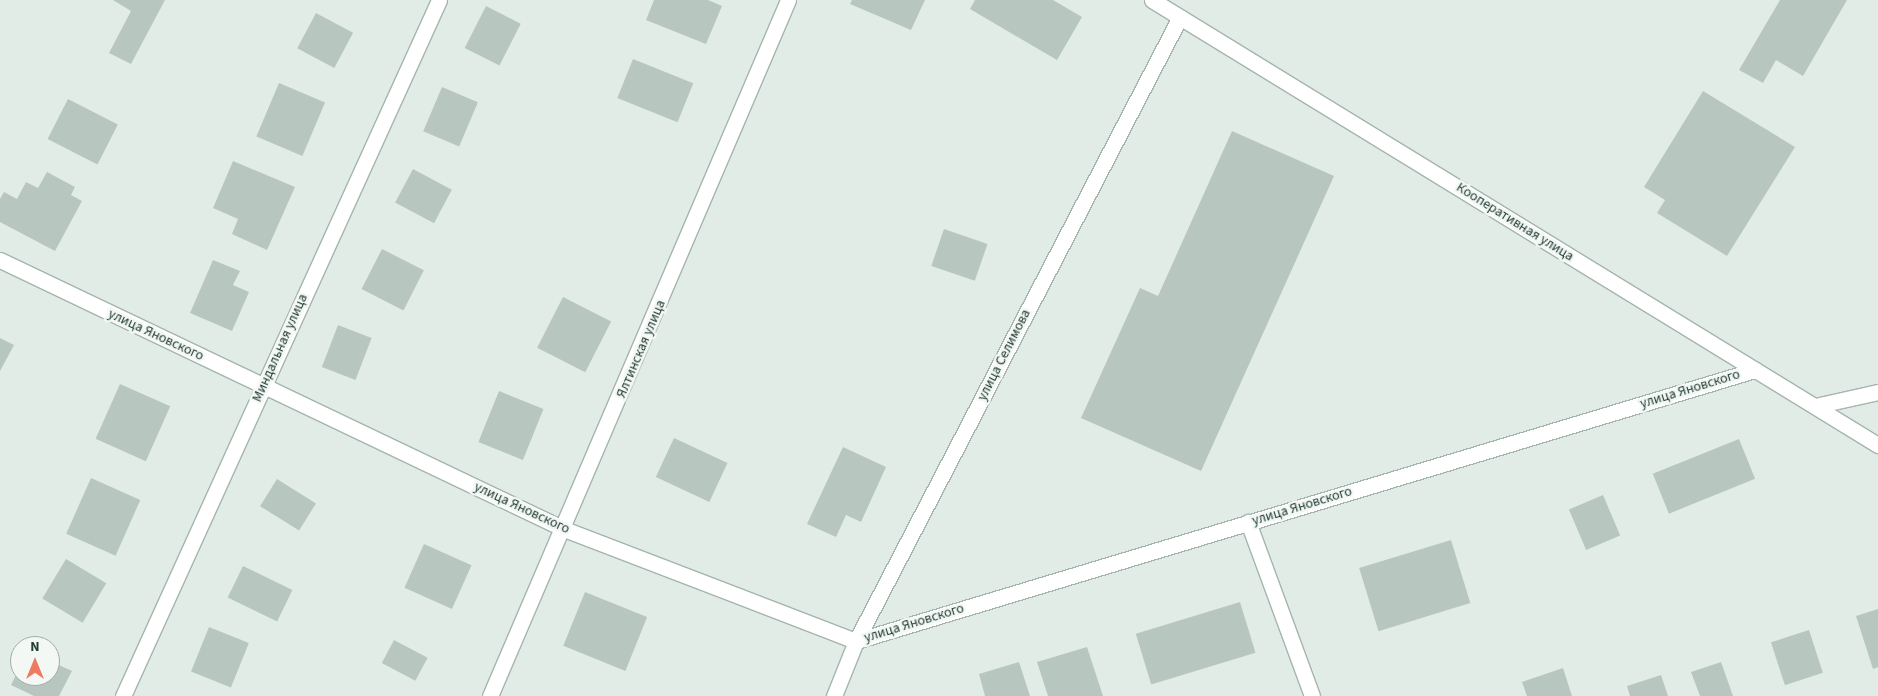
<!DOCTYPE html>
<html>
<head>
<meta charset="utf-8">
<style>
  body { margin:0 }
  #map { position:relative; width:1878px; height:696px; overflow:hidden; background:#e2ece7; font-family:"Source Sans 3",sans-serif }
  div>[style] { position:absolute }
  .building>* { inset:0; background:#b8c6c0; transform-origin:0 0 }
  .roads { filter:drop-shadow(1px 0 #a5b4ae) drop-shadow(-1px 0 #a5b4ae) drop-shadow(0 1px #a5b4ae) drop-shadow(0 -1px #a5b4ae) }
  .minor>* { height:15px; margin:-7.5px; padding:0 7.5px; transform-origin:7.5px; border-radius:7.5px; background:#fff }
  span { translate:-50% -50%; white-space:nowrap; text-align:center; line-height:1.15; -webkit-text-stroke:5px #f3f8f5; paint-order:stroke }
  .street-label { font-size:14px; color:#233c34 }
  .north { position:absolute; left:10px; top:636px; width:50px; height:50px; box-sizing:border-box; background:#f3f8f5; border:1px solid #a0ada8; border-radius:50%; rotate:0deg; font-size:14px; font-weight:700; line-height:20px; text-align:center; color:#233c34 }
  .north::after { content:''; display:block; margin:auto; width:18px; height:22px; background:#ec7b60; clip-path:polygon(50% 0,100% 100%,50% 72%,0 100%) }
</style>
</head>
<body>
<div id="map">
  <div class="building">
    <i style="clip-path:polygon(113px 0,165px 0,131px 64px,109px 53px,131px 11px)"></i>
    <i style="clip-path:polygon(654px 0,708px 0,722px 6px,706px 44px,646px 20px)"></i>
    <i style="clip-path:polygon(852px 0,925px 0,911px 30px,850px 4px)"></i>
    <i style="clip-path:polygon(975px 0,1053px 0,1082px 17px,1057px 60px,970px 9px)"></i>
    <i style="clip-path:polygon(1780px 0,1847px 0,1803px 76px,1776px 60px,1763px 83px,1739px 70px)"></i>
    <i style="left:486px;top:6px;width:39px;height:47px;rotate:27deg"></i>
    <i style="left:316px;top:13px;width:42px;height:40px;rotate:28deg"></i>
    <i style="left:633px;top:59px;width:65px;height:42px;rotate:22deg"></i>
    <i style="left:279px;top:83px;width:50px;height:58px;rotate:23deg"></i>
    <i style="left:442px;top:87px;width:39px;height:48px;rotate:23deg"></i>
    <i style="clip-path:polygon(1703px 91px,1795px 147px,1727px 256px,1657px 213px,1665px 200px,1644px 187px)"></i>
    <i style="left:68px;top:99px;width:56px;height:45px;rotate:27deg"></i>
    <i style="clip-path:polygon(1232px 131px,1334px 176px,1201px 471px,1081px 418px,1140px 288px,1158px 296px)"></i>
    <i style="clip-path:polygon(233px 161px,295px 187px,267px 250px,232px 234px,238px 219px,213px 208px)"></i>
    <i style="left:413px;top:169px;width:44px;height:38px;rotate:28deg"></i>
    <i style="clip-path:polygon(47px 172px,75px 187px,71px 195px,82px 201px,55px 251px,0 222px,0 199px,4px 192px,17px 199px,26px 182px,38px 188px)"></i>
    <i style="left:944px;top:229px;width:46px;height:39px;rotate:19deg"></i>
    <i style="left:382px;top:249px;width:47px;height:45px;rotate:27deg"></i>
    <i style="clip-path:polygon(213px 260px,240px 271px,233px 285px,249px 292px,232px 331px,190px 313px)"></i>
    <i style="left:563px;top:297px;width:54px;height:57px;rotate:27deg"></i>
    <i style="left:338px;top:325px;width:36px;height:45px;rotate:21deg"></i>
    <i style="clip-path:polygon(0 338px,14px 345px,0 371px)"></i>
    <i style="left:120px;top:384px;width:55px;height:60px;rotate:24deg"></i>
    <i style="left:499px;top:391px;width:48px;height:55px;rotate:22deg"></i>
    <i style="left:674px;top:438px;width:59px;height:43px;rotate:25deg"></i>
    <i style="left:1739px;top:439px;width:43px;height:93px;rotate:68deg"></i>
    <i style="clip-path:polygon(843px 447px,886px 467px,861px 522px,846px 515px,836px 537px,807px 524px)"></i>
    <i style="left:91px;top:478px;width:54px;height:61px;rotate:24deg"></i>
    <i style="left:277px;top:479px;width:46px;height:32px;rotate:32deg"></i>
    <i style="left:1603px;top:495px;width:44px;height:37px;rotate:67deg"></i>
    <i style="left:1451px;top:540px;width:66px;height:96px;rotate:73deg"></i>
    <i style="left:424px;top:544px;width:52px;height:48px;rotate:24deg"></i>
    <i style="left:66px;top:559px;width:47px;height:46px;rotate:31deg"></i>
    <i style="left:243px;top:566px;width:55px;height:35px;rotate:26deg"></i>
    <i style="left:585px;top:592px;width:67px;height:58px;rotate:22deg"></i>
    <i style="left:1240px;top:602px;width:53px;height:109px;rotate:73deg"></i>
    <i style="clip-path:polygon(1878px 609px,1878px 667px,1873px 669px,1856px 616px)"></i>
    <i style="left:209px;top:627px;width:43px;height:48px;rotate:22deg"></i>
    <i style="left:1809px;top:630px;width:45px;height:40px;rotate:72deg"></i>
    <i style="left:394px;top:640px;width:38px;height:26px;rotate:28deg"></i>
    <i style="clip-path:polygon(1087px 647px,1103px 696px,1048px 696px,1037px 662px)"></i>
    <i style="clip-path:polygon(50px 661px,72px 671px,59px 696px,34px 696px,11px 685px,20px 667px,20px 676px,50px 676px)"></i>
    <i style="clip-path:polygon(1019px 662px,1030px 696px,985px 696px,979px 674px)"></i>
    <i style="clip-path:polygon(1721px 662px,1733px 696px,1700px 696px,1691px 672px)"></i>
    <i style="clip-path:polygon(1563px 668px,1572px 696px,1527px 696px,1522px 682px)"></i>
    <i style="clip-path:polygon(1661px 675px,1668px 696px,1630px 696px,1627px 686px)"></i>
  </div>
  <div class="roads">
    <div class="minor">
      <i style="left:1152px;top:0;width:852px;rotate:31.51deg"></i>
      <i style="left:0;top:260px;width:625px;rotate:25.5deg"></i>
      <i style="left:564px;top:529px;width:313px;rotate:21deg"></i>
      <i style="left:856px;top:641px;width:939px;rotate:-16.78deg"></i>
      <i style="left:1815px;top:406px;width:65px;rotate:-12.5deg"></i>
      <i style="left:1248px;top:522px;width:185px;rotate:69.8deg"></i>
      <i style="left:123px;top:696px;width:764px;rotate:-65.58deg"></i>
      <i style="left:490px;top:696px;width:757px;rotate:-66.82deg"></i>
      <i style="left:834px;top:696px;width:59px;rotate:-68.2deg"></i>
      <i style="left:856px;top:641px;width:703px;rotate:-62.56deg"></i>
    </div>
  </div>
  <div class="street-label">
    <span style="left:1515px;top:222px;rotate:32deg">Кооперативная улица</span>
    <span style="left:156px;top:335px;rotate:25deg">улица Яновского</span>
    <span style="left:280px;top:348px;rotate:-66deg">Миндальная улица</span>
    <span style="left:641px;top:349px;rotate:-67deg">Ялтинская улица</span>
    <span style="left:1004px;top:355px;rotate:-63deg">улица Селимова</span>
    <span style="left:1690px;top:389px;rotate:-17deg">улица Яновского</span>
    <span style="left:1302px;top:506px;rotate:-17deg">улица Яновского</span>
    <span style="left:522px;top:508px;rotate:25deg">улица Яновского</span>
    <span style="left:914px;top:623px;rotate:-17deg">улица Яновского</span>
  </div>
  <div class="north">N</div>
</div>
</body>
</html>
